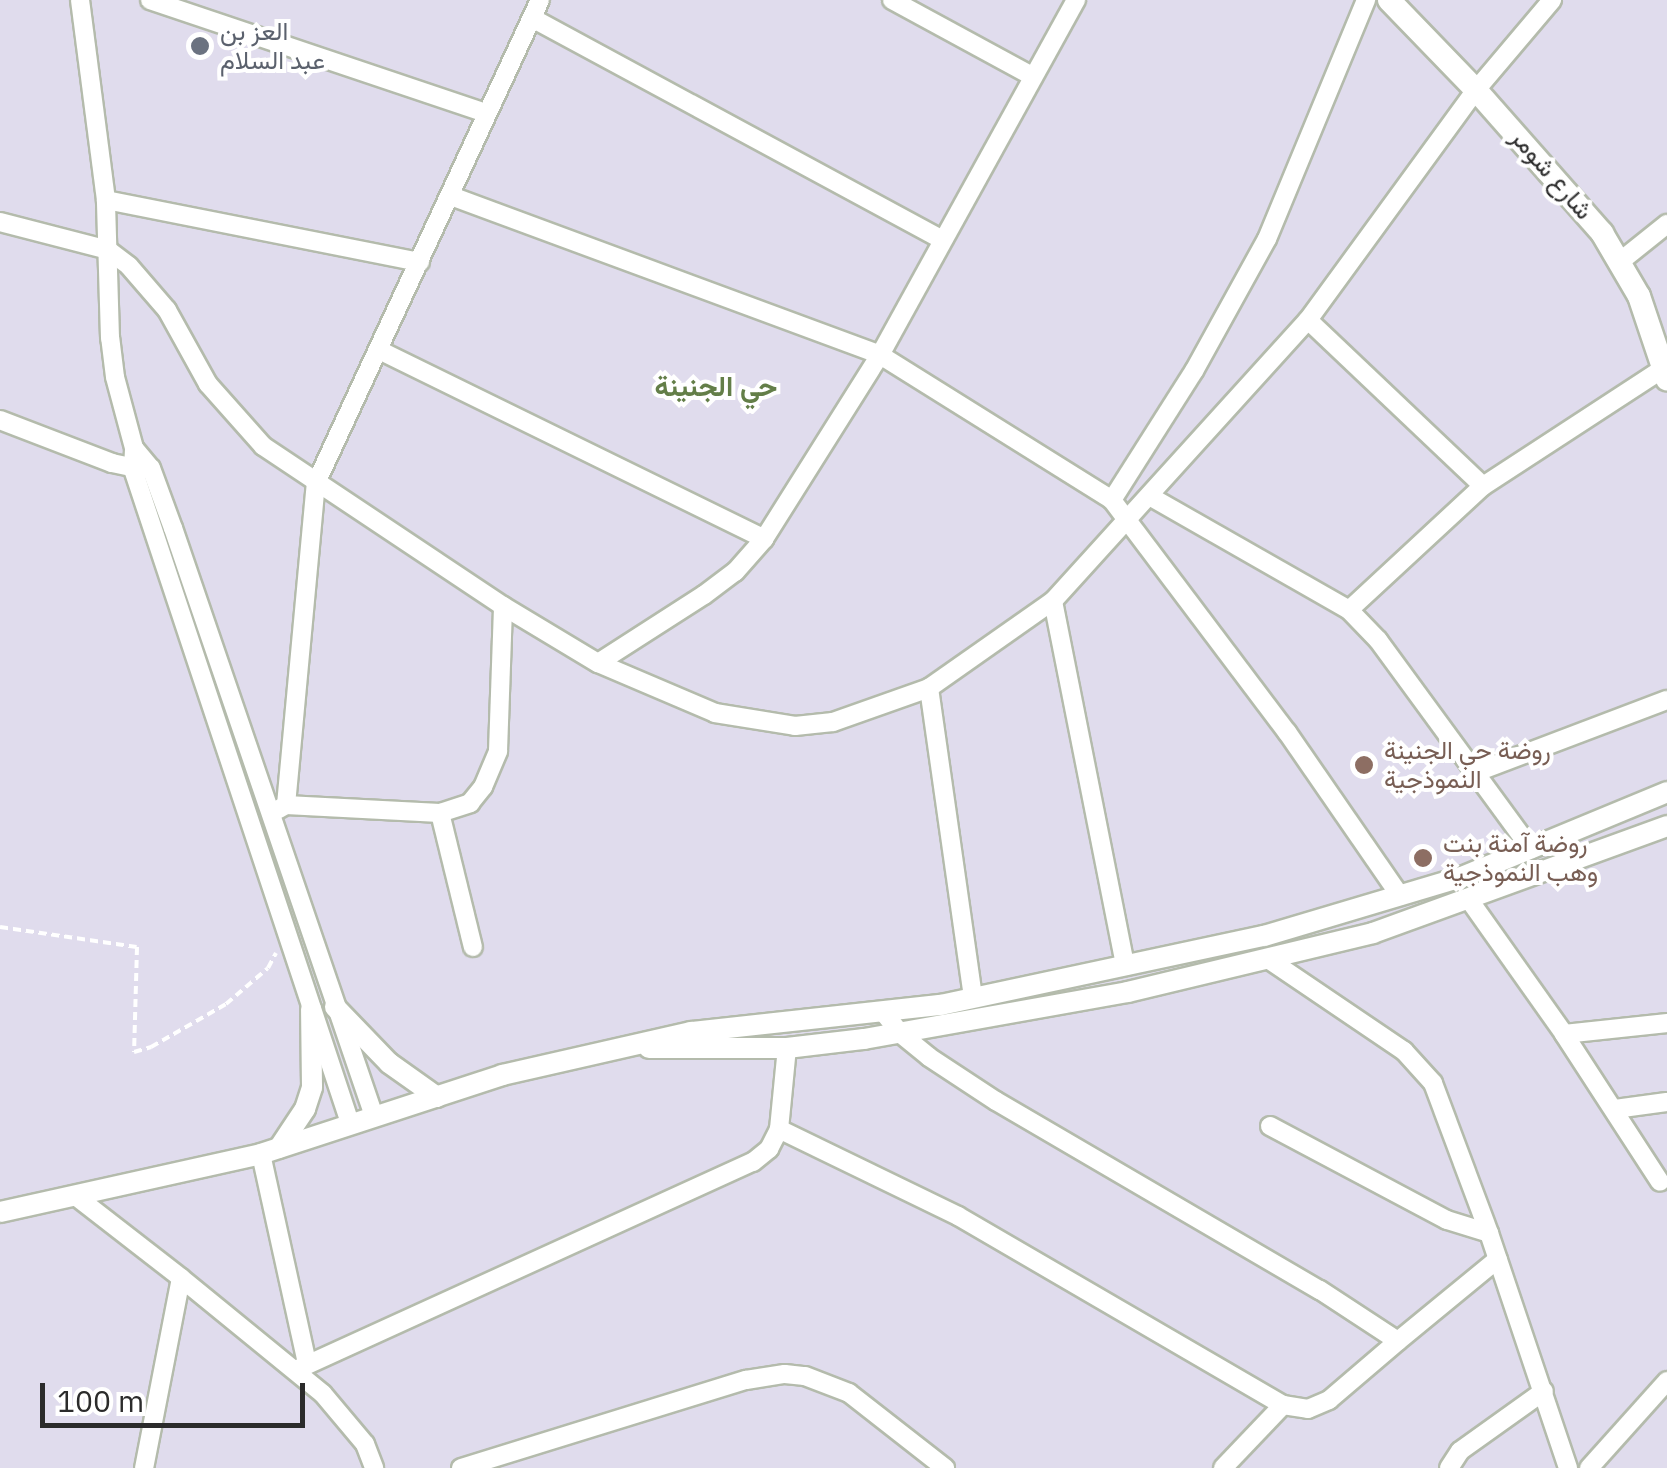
<!DOCTYPE html>
<html>
<head>
<meta charset="utf-8">
<style>
  body { margin:0 }
  #map { position:relative; width:1667px; height:1468px; overflow:hidden; background:#e0dced; font-family:"IBM Plex Sans",Vazirmatn,sans-serif }
  div>[style] { position:absolute }
  .path>* { height:4px; margin-top:-2px; transform-origin:0; background:repeating-linear-gradient(90deg,#fff 0 8px,transparent 0 13px) }
  .roads { filter:drop-shadow(2px 0 #b4bbac) drop-shadow(-2px 0 #b4bbac) drop-shadow(0 2px #b4bbac) drop-shadow(0 -2px #b4bbac) }
  .minor>* { height:18px; margin:-9px; padding:0 9px; transform-origin:9px; border-radius:9px; background:#fff }
  .tertiary>* { height:20px; margin:-10px; padding:0 10px; transform-origin:10px; border-radius:10px; background:#fff }
  .secondary>* { height:22px; margin:-11px; padding:0 11px; transform-origin:11px; border-radius:11px; background:#fff }
  .dots>* { width:28px; height:28px; translate:-50% -50%; box-sizing:border-box; border:5px solid #fff; border-radius:50% }
  span { translate:-50% -50%; white-space:nowrap; text-align:center; line-height:1.15; -webkit-text-stroke:8px #fff; paint-order:stroke }
  .worship-label { font-size:25px; color:#5b616d }
  .left { translate:0 -50%; text-align:left }
  .street-label { font-size:25px; color:#2b2b2b }
  .education-label { font-size:25px; color:#785e54 }
  .neighbourhood-label { font-size:28px; color:#637e48; font-weight:700 }
  .scale { position:absolute; left:40px; top:1383px; width:265px; height:45px; box-sizing:border-box; border:5px solid #2b2b2b; border-top:0; padding-left:12px; font-size:30px; line-height:35px; white-space:nowrap; color:#2b2b2b; -webkit-text-stroke:8px #fff; paint-order:stroke }
</style>
</head>
<body>
<div id="map">
  <div class="path">
    <i style="left:0;top:927px;width:138px;rotate:8.3deg"></i>
    <i style="left:137px;top:947px;width:105px;rotate:91.6deg"></i>
    <i style="left:134px;top:1052px;width:18px;rotate:-16deg"></i>
    <i style="left:151px;top:1047px;width:86px;rotate:-29.8deg"></i>
    <i style="left:226px;top:1004px;width:55px;rotate:-40.6deg"></i>
    <i style="left:268px;top:968px;width:17px;rotate:-62deg"></i>
  </div>
  <div class="roads">
    <div class="minor">
      <i style="left:80px;top:0;width:202px;rotate:82.6deg"></i>
      <i style="left:150px;top:0;width:354px;rotate:18.6deg"></i>
      <i style="left:892px;top:0;width:159px;rotate:28.5deg"></i>
      <i style="left:532px;top:18px;width:464px;rotate:28.4deg"></i>
      <i style="left:451px;top:196px;width:458px;rotate:20.3deg"></i>
      <i style="left:880px;top:355px;width:274px;rotate:32deg"></i>
      <i style="left:1112px;top:500px;width:291px;rotate:53deg"></i>
      <i style="left:1287px;top:732px;width:199px;rotate:55.4deg"></i>
      <i style="left:0;top:222px;width:112px;rotate:14.5deg"></i>
      <i style="left:108px;top:250px;width:26px;rotate:37deg"></i>
      <i style="left:129px;top:266px;width:58px;rotate:49.2deg"></i>
      <i style="left:167px;top:310px;width:85px;rotate:61deg"></i>
      <i style="left:208px;top:384px;width:83px;rotate:48.4deg"></i>
      <i style="left:263px;top:446px;width:288px;rotate:33.7deg"></i>
      <i style="left:503px;top:606px;width:111px;rotate:31deg"></i>
      <i style="left:598px;top:663px;width:126px;rotate:-32.7deg"></i>
      <i style="left:704px;top:595px;width:39px;rotate:-37deg"></i>
      <i style="left:735px;top:572px;width:44px;rotate:-48.7deg"></i>
      <i style="left:764px;top:539px;width:218px;rotate:-57.8deg"></i>
      <i style="left:880px;top:355px;width:406px;rotate:-61.1deg"></i>
      <i style="left:1622px;top:260px;width:58px;rotate:-38.7deg"></i>
      <i style="left:1308px;top:320px;width:241px;rotate:43.5deg"></i>
      <i style="left:381px;top:351px;width:427px;rotate:26.1deg"></i>
      <i style="left:0;top:420px;width:120px;rotate:21deg"></i>
      <i style="left:112px;top:463px;width:29px;rotate:12deg"></i>
      <i style="left:134px;top:448px;width:26px;rotate:50deg"></i>
      <i style="left:151px;top:468px;width:64px;rotate:69.9deg"></i>
      <i style="left:173px;top:528px;width:621px;rotate:71.13deg"></i>
      <i style="left:1151px;top:497px;width:228px;rotate:29.7deg"></i>
      <i style="left:1112px;top:500px;width:153px;rotate:-57.6deg"></i>
      <i style="left:1194px;top:371px;width:151px;rotate:-61.1deg"></i>
      <i style="left:1267px;top:239px;width:259px;rotate:-67.5deg"></i>
      <i style="left:1053px;top:601px;width:379px;rotate:-47.8deg"></i>
      <i style="left:1308px;top:320px;width:285px;rotate:-53.9deg"></i>
      <i style="left:1476px;top:90px;width:118px;rotate:-49.8deg"></i>
      <i style="left:598px;top:663px;width:127px;rotate:23.1deg"></i>
      <i style="left:715px;top:713px;width:81px;rotate:9.2deg"></i>
      <i style="left:795px;top:726px;width:38px;rotate:-6deg"></i>
      <i style="left:833px;top:722px;width:102px;rotate:-19.5deg"></i>
      <i style="left:929px;top:688px;width:151px;rotate:-35.1deg"></i>
      <i style="left:1053px;top:601px;width:372px;rotate:78.8deg"></i>
      <i style="left:929px;top:688px;width:313px;rotate:81.9deg"></i>
      <i style="left:1477px;top:772px;width:203px;rotate:-20.8deg"></i>
      <i style="left:286px;top:805px;width:323px;rotate:-84.7deg"></i>
      <i style="left:316px;top:483px;width:532px;rotate:-65.12deg"></i>
      <i style="left:279px;top:809px;width:8px;rotate:-30deg"></i>
      <i style="left:286px;top:805px;width:154px;rotate:3deg"></i>
      <i style="left:440px;top:813px;width:32px;rotate:-18deg"></i>
      <i style="left:470px;top:803px;width:21px;rotate:-51deg"></i>
      <i style="left:483px;top:787px;width:39px;rotate:-67deg"></i>
      <i style="left:498px;top:751px;width:145px;rotate:-88deg"></i>
      <i style="left:440px;top:813px;width:138px;rotate:76.2deg"></i>
      <i style="left:1531px;top:849px;width:259px;rotate:-126.2deg"></i>
      <i style="left:1378px;top:640px;width:42px;rotate:-134deg"></i>
      <i style="left:1349px;top:610px;width:183px;rotate:-42.8deg"></i>
      <i style="left:1483px;top:486px;width:216px;rotate:-33.1deg"></i>
      <i style="left:1470px;top:901px;width:163px;rotate:54.7deg"></i>
      <i style="left:1564px;top:1034px;width:176px;rotate:57deg"></i>
      <i style="left:1271px;top:961px;width:161px;rotate:34.1deg"></i>
      <i style="left:1404px;top:1051px;width:43px;rotate:47.8deg"></i>
      <i style="left:1433px;top:1083px;width:160px;rotate:69.5deg"></i>
      <i style="left:1489px;top:1233px;width:248px;rotate:71.4deg"></i>
      <i style="left:884px;top:1013px;width:27px;rotate:51deg"></i>
      <i style="left:901px;top:1034px;width:36px;rotate:39deg"></i>
      <i style="left:929px;top:1057px;width:80px;rotate:33.3deg"></i>
      <i style="left:996px;top:1101px;width:375px;rotate:30.3deg"></i>
      <i style="left:1320px;top:1290px;width:93px;rotate:33.2deg"></i>
      <i style="left:1398px;top:1341px;width:129px;rotate:-39.4deg"></i>
      <i style="left:1564px;top:1034px;width:104px;rotate:-6.1deg"></i>
      <i style="left:1615px;top:1109px;width:52px;rotate:-7.7deg"></i>
      <i style="left:350px;top:1123px;width:689px;rotate:-108.36deg"></i>
      <i style="left:133px;top:469px;width:21px;rotate:-87deg"></i>
      <i style="left:134px;top:448px;width:73px;rotate:-105deg"></i>
      <i style="left:115px;top:377px;width:39px;rotate:-97deg"></i>
      <i style="left:110px;top:338px;width:138px;rotate:-91.7deg"></i>
      <i style="left:106px;top:200px;width:320px;rotate:11.2deg"></i>
      <i style="left:1270px;top:1126px;width:200px;rotate:28deg"></i>
      <i style="left:1447px;top:1220px;width:44px;rotate:17.2deg"></i>
      <i style="left:779px;top:1129px;width:199px;rotate:25.9deg"></i>
      <i style="left:958px;top:1216px;width:376px;rotate:30.2deg"></i>
      <i style="left:1283px;top:1405px;width:25px;rotate:9deg"></i>
      <i style="left:1308px;top:1409px;width:23px;rotate:-23deg"></i>
      <i style="left:1329px;top:1400px;width:91px;rotate:-40.5deg"></i>
      <i style="left:261px;top:1154px;width:215px;rotate:77.6deg"></i>
      <i style="left:78px;top:1198px;width:130px;rotate:37.8deg"></i>
      <i style="left:181px;top:1278px;width:194px;rotate:101deg"></i>
      <i style="left:181px;top:1278px;width:183px;rotate:39.2deg"></i>
      <i style="left:323px;top:1394px;width:65px;rotate:50deg"></i>
      <i style="left:365px;top:1444px;width:26px;rotate:69deg"></i>
      <i style="left:298px;top:1369px;width:500px;rotate:-24.5deg"></i>
      <i style="left:753px;top:1162px;width:21px;rotate:-39deg"></i>
      <i style="left:769px;top:1149px;width:22px;rotate:-63deg"></i>
      <i style="left:779px;top:1129px;width:81px;rotate:-84.4deg"></i>
      <i style="left:461px;top:1468px;width:298px;rotate:-17.2deg"></i>
      <i style="left:746px;top:1380px;width:39px;rotate:-9deg"></i>
      <i style="left:785px;top:1374px;width:20px;rotate:6deg"></i>
      <i style="left:805px;top:1376px;width:47px;rotate:21.1deg"></i>
      <i style="left:849px;top:1393px;width:122px;rotate:38deg"></i>
      <i style="left:1223px;top:1468px;width:87px;rotate:-46.4deg"></i>
      <i style="left:1449px;top:1468px;width:20px;rotate:-57deg"></i>
      <i style="left:1460px;top:1451px;width:103px;rotate:-35.5deg"></i>
      <i style="left:1589px;top:1468px;width:117px;rotate:-48.1deg"></i>
    </div>
    <div class="tertiary">
      <i style="left:335px;top:1007px;width:78px;rotate:46deg"></i>
      <i style="left:389px;top:1063px;width:59px;rotate:35.3deg"></i>
      <i style="left:649px;top:1048px;width:138px"></i>
      <i style="left:787px;top:1048px;width:78px;rotate:-6.7deg"></i>
      <i style="left:864px;top:1039px;width:268px;rotate:-10.1deg"></i>
      <i style="left:1128px;top:992px;width:252px;rotate:-13.5deg"></i>
      <i style="left:1373px;top:933px;width:313px;rotate:-20deg"></i>
      <i style="left:279px;top:1148px;width:47px;rotate:-56.3deg"></i>
      <i style="left:305px;top:1109px;width:23px;rotate:-72deg"></i>
      <i style="left:312px;top:1087px;width:78px;rotate:-90.7deg"></i>
      <i style="left:0;top:1212px;width:267px;rotate:-12.5deg"></i>
      <i style="left:261px;top:1154px;width:254px;rotate:-18.1deg"></i>
      <i style="left:502px;top:1075px;width:194px;rotate:-12.8deg"></i>
      <i style="left:691px;top:1032px;width:251px;rotate:-6.2deg"></i>
      <i style="left:941px;top:1005px;width:330px;rotate:-12.1deg"></i>
      <i style="left:1264px;top:936px;width:207px;rotate:-16.6deg"></i>
      <i style="left:1462px;top:877px;width:222px;rotate:-22.5deg"></i>
    </div>
    <div class="secondary">
      <i style="left:1389px;top:0;width:125px;rotate:46deg"></i>
      <i style="left:1476px;top:90px;width:191px;rotate:48.6deg"></i>
      <i style="left:1602px;top:233px;width:73px;rotate:59.6deg"></i>
      <i style="left:1639px;top:296px;width:88px;rotate:71.4deg"></i>
    </div>
  </div>
  <div class="dots">
    <i style="left:200px;top:46px;background:#6b7280"></i>
    <i style="left:1364px;top:765px;background:#8d6e63"></i>
    <i style="left:1423px;top:858px;background:#8d6e63"></i>
  </div>
  <div class="worship-label">
    <span class="left" style="left:220px;top:46px">العز بن<br>عبد السلام</span>
  </div>
  <div class="street-label">
    <span style="left:1552px;top:174px;rotate:49deg">شارع شومر</span>
  </div>
  <div class="education-label">
    <span class="left" style="left:1384px;top:765px">روضة حي الجنينة<br>النموذجية</span>
    <span class="left" style="left:1443px;top:858px">روضة آمنة بنت<br>وهب النموذجية</span>
  </div>
  <div class="neighbourhood-label">
    <span style="left:716px;top:386px">حي الجنينة</span>
  </div>
  <div class="scale">100 m</div>
</div>
</body>
</html>
